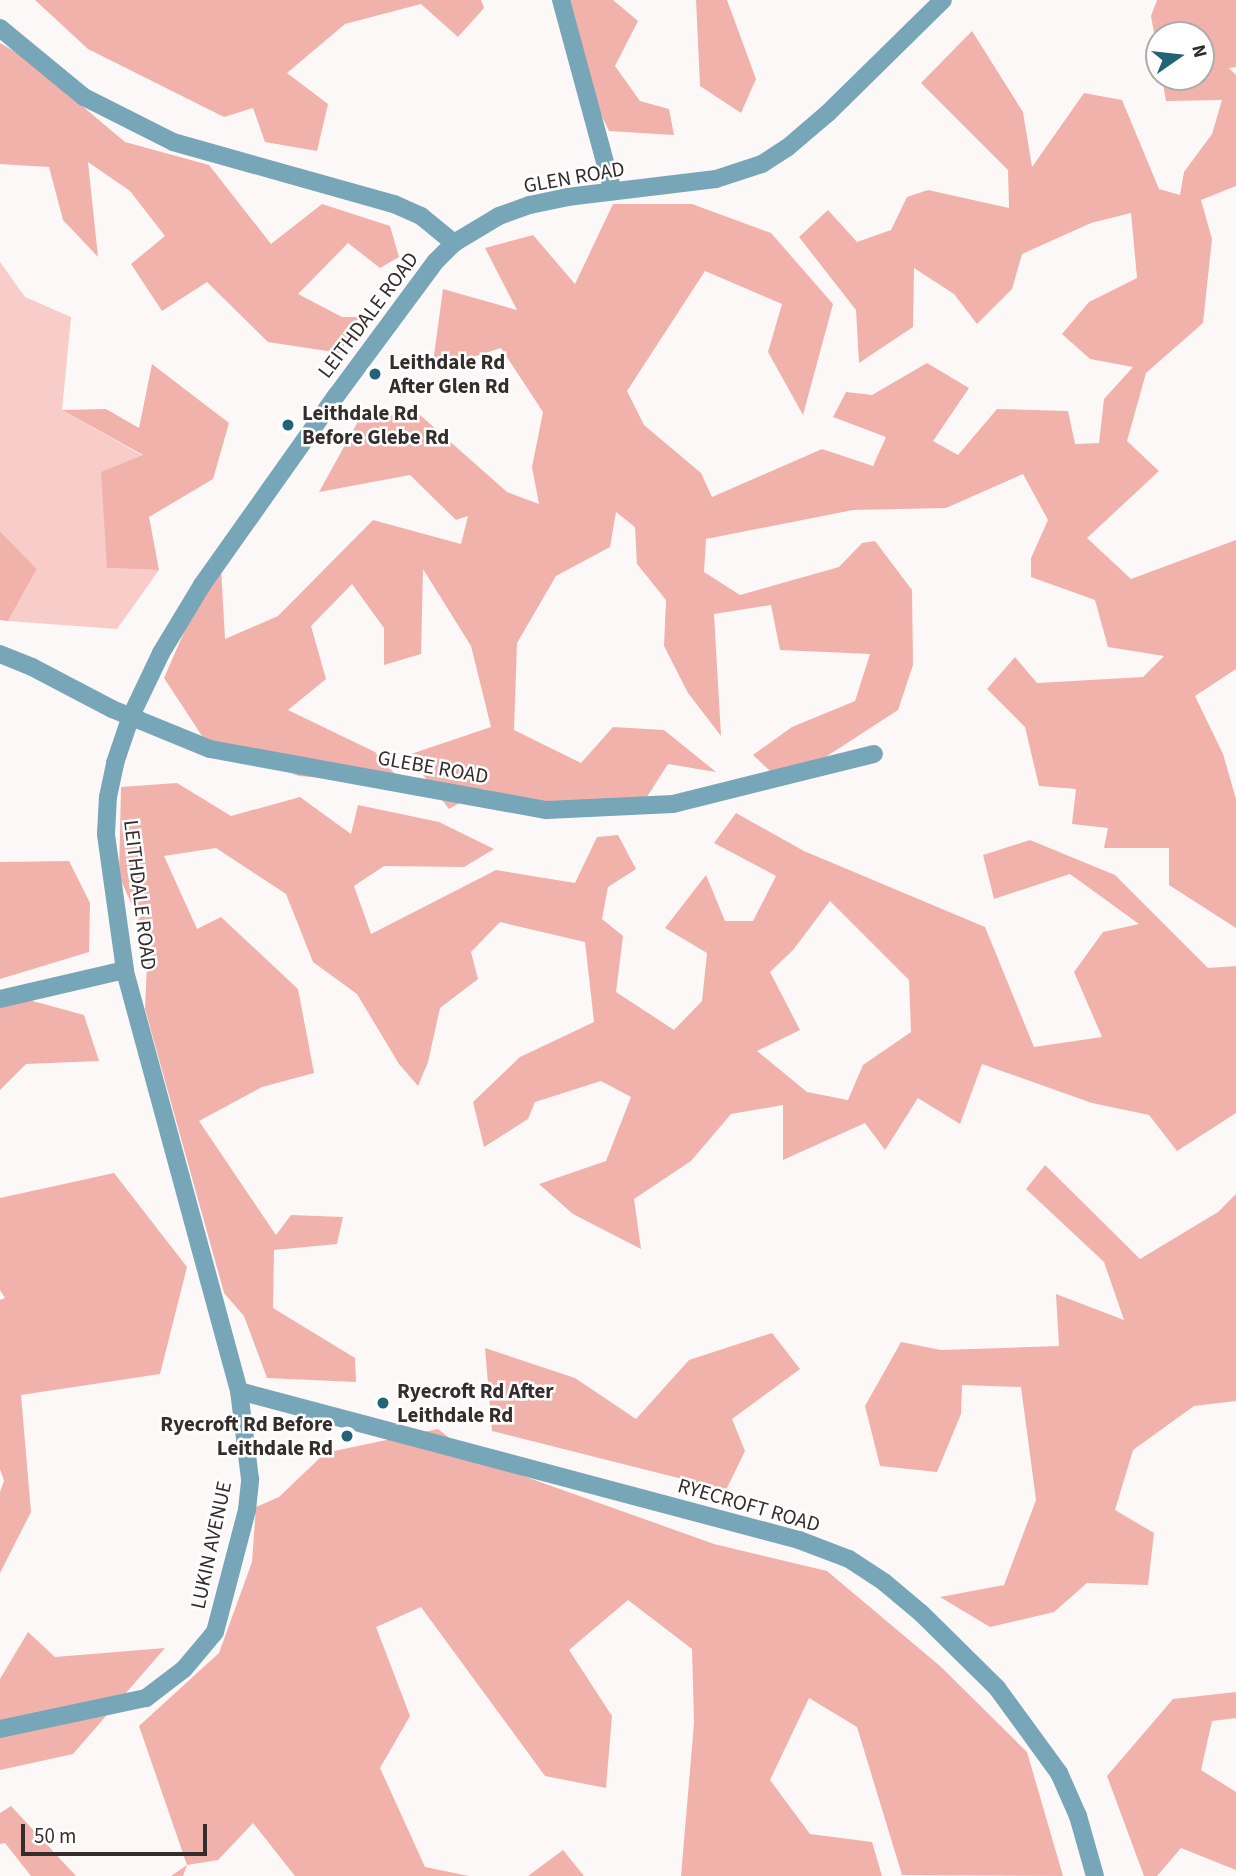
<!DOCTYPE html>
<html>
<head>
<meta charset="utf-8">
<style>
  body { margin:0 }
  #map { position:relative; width:1236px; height:1876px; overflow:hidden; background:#fdf8f8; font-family:"Source Sans 3",sans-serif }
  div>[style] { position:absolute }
  .green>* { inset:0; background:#f8ccc8 }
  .forest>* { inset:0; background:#f2b2ac }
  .minor>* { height:18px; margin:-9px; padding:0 9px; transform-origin:9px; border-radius:9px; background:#77a6b8 }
  .dots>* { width:19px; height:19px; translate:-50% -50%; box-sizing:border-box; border:4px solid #fff; border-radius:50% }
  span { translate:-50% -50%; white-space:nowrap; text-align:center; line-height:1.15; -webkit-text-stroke:5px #fff; paint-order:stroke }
  .street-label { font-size:21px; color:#342d2c }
  .poi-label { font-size:21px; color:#342d2c; font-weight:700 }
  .left { translate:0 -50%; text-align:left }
  .right { translate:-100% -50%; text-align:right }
  .north { position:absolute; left:1145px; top:21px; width:70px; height:70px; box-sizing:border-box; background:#fff; border:2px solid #aeabab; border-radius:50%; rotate:76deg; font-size:19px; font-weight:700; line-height:28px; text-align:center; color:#342d2c }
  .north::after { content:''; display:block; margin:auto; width:24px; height:32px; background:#226377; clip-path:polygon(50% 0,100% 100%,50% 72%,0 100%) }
  .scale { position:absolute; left:21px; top:1824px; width:186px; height:32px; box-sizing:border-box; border:4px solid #342d2c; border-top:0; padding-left:9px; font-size:21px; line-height:24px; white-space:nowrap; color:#342d2c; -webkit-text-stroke:5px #fff; paint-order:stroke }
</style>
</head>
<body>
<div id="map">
  <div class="green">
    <i style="clip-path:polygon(0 262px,25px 297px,71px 317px,62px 410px,143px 456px,107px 568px,159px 570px,117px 629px,8px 621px,37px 569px,0 531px)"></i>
  </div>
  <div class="forest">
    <i style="clip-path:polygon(35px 0,481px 0,484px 8px,458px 37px,421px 4px,345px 24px,287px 73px,328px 104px,317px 151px,265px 142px,253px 108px,224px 117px,88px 49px)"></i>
    <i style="clip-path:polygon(561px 0,613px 0,638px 21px,615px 66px,640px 101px,669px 109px,674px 135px,609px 131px,596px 104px)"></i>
    <i style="clip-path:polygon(696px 0,727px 0,756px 79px,741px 113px,700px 86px)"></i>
    <i style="clip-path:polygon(1157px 0,1236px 0,1236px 67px,1229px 68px,1236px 75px,1236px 186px,1201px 200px,1212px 239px,1203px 323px,1146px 373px,1127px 441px,1159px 471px,1087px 538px,1131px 579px,1236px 540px,1236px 669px,1195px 696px,1223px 754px,1236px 799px,1236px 928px,1169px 885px,1169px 848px,1104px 848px,1108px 828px,1072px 824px,1076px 789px,1039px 786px,1025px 727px,987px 689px,1015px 657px,1037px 683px,1143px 677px,1164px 656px,1108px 647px,1095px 600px,1031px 577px,1031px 558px,1048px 520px,1023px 474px,946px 508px,853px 510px,706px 539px,704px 572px,740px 595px,839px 567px,862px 543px,875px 541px,912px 590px,913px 665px,898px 710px,784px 784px,753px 755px,792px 727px,855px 701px,870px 654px,780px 650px,771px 605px,714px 614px,721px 736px,688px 693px,664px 646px,666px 600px,637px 564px,635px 527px,616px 512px,610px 547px,556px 576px,517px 643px,514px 730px,581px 763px,613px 727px,664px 730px,716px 772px,668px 764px,641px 806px,552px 812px,484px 789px,449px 809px,408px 755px,491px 727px,471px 646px,423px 569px,421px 654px,384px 665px,384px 628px,352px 584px,311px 626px,326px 679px,288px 710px,375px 752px,405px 785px,299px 776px,206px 742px,164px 678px,198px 600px,221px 568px,225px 639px,278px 616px,373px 520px,461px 544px,468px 516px,456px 520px,410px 475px,319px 492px,361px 416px,420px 415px,507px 492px,539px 504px,532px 467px,543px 412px,501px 348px,432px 370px,443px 289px,517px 310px,485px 248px,533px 235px,575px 284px,613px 204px,692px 204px,771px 233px,833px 304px,803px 415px,768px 352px,782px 304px,705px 271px,627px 391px,644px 425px,701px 473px,712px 497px,822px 449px,873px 466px,886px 437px,833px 417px,846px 392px,872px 395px,927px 363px,969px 388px,933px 441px,958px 455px,997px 409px,1068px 411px,1075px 444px,1099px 443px,1104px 399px,1133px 367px,1090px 359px,1062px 334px,1089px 302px,1137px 278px,1131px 213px,1091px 223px,1022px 254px,1012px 289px,977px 324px,954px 294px,914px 268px,913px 327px,859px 363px,856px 310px,799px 237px,828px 210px,857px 242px,891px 230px,907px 197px,928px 190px,1009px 208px,1008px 170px,921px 83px,972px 31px,1023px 112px,1032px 167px,1084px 93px,1122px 100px,1159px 189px,1180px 195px,1184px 172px,1212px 134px,1222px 100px,1166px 101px,1162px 77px,1201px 77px,1201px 35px,1159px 35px,1159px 61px,1151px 16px)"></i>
    <i style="clip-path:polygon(0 43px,24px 57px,125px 142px,209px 165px,271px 244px,322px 204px,390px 226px,399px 257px,380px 268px,348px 243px,298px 294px,342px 317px,359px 317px,340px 353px,268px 342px,207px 282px,162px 311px,131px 264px,165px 236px,130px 191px,88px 162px,98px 257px,63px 220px,49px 167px,0 164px)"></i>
    <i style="clip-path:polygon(152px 364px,229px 423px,213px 479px,149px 517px,159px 570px,107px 568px,101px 472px,143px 455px,62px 410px,106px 409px,139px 428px)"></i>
    <i style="clip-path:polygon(0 531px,37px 569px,8px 621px,0 620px)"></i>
    <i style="clip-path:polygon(evenodd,177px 783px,231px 816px,300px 797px,351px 834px,358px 805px,439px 822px,494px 849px,464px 867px,384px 866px,354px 886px,371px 934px,496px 870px,575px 883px,597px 837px,618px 835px,636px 869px,608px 887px,602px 919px,623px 936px,616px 992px,674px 1030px,702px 1001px,707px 953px,665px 928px,706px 875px,725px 921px,753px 921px,776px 876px,714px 843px,736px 813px,804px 851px,985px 927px,1034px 1047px,1102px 1037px,1074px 972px,1103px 932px,1139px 924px,1070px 874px,994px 899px,983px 855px,1030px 840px,1115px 875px,1208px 968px,1236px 966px,1236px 1113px,1177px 1151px,1149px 1115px,1092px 1103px,982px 1064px,960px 1124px,918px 1098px,885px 1150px,865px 1123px,783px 1160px,783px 1105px,731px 1114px,691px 1161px,634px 1199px,641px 1249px,573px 1214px,539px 1184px,606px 1161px,631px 1097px,601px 1081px,535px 1102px,528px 1119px,484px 1147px,473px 1102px,520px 1057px,594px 1022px,585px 942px,500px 922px,471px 952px,478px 979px,440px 1008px,428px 1062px,418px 1086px,399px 1064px,357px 994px,313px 962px,286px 894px,216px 848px,164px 856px,197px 929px,221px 917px,298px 989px,314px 1073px,262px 1087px,199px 1121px,276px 1235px,291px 1215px,343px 1217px,337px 1244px,274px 1250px,273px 1308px,355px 1358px,356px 1382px,267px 1378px,244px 1316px,224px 1293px,145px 1009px,148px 941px,119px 876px,121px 787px,177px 783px,830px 901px,909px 980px,911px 1032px,863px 1065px,848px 1100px,807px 1092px,757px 1051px,800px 1030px,770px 972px,793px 950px,830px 901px)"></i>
    <i style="clip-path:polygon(69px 861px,90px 903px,89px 952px,0 979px,0 862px)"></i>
    <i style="clip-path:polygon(29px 1000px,84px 1015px,99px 1061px,26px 1064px,0 1090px,0 1004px)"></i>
    <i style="clip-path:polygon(1045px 1165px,1140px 1259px,1218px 1212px,1236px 1194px,1236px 1401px,1194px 1406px,1133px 1450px,1115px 1510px,1154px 1533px,1148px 1585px,1087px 1583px,1054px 1612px,990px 1627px,940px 1597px,1004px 1585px,1036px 1500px,1021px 1387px,962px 1385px,961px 1414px,937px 1472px,880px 1466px,865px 1406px,901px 1342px,941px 1350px,1059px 1346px,1056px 1294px,1124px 1320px,1104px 1262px,1026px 1189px)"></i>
    <i style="clip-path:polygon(114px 1173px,187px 1267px,160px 1374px,21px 1395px,31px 1512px,0 1573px,0 1492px,4px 1481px,0 1469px,0 1300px,5px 1298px,0 1290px,0 1198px)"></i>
    <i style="clip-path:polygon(772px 1333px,800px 1369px,732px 1419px,745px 1451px,726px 1490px,492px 1431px,485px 1348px,575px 1378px,636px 1419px,689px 1360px)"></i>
    <i style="clip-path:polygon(438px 1429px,476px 1459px,714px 1544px,827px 1571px,940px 1666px,1027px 1752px,1063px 1876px,902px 1875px,857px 1727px,809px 1698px,770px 1780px,810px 1834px,872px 1842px,882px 1876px,681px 1876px,694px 1723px,692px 1649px,628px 1600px,569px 1650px,612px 1716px,606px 1788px,545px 1776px,421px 1607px,376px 1627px,410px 1716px,380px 1768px,425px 1867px,469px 1876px,295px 1876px,253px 1823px,218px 1860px,187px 1865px,183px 1876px,171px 1876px,187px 1865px,139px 1726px,219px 1653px,252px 1562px,256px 1507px,279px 1497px,325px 1453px)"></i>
    <i style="clip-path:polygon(28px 1632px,55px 1657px,165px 1648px,73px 1754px,0 1770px,0 1679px)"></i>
    <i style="clip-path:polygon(1236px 1692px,1236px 1718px,1212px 1721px,1201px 1770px,1236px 1792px,1236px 1870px,1181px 1848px,1157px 1876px,1144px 1876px,1107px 1776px,1173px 1699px)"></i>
    <i style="clip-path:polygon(11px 1806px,76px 1876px,31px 1876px,5px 1843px,0 1844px,0 1813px)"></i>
    <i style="clip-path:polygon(563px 1850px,584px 1876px,528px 1876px)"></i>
  </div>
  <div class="minor">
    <i style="left:561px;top:0;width:198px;rotate:74.8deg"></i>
    <i style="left:0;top:28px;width:109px;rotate:39.4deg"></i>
    <i style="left:84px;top:97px;width:100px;rotate:26.8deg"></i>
    <i style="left:173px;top:142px;width:230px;rotate:15.7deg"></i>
    <i style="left:394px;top:204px;width:30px;rotate:24deg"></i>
    <i style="left:421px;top:216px;width:43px;rotate:39.3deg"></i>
    <i style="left:0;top:654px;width:35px;rotate:22deg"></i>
    <i style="left:32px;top:667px;width:90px;rotate:27.7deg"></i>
    <i style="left:112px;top:709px;width:106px;rotate:22.2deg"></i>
    <i style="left:210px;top:749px;width:342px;rotate:10.3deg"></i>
    <i style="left:547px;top:810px;width:126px;rotate:-2.7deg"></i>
    <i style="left:673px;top:804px;width:207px;rotate:-14deg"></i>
    <i style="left:0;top:999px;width:128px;rotate:-13.1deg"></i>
    <i style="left:239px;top:1391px;width:579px;rotate:14.9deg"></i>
    <i style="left:799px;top:1540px;width:53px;rotate:20.8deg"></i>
    <i style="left:849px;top:1559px;width:42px;rotate:33.3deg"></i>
    <i style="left:884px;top:1582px;width:48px;rotate:40deg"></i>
    <i style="left:921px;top:1613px;width:107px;rotate:44.6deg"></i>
    <i style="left:997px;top:1688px;width:105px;rotate:53.9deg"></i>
    <i style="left:1059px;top:1773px;width:47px;rotate:66.2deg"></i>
    <i style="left:1078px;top:1816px;width:62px;rotate:74.2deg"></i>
    <i style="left:0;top:1729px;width:149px;rotate:-12deg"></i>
    <i style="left:146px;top:1698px;width:48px;rotate:-37.3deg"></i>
    <i style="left:184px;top:1669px;width:48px;rotate:-50deg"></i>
    <i style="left:215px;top:1632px;width:126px;rotate:-75.3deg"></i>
    <i style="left:247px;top:1510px;width:31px;rotate:-84deg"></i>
    <i style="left:250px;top:1479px;width:89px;rotate:-97.1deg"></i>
    <i style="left:239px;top:1391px;width:436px;rotate:-105.2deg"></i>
    <i style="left:125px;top:970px;width:137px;rotate:-98deg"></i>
    <i style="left:106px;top:834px;width:37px;rotate:-87deg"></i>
    <i style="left:108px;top:797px;width:35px;rotate:-78deg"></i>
    <i style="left:115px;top:763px;width:50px;rotate:-71.2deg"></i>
    <i style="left:131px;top:716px;width:70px;rotate:-64.5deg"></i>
    <i style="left:161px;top:653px;width:79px;rotate:-58.9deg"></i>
    <i style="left:202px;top:585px;width:232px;rotate:-54.7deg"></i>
    <i style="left:336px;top:396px;width:168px;rotate:-53.5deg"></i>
    <i style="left:436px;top:261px;width:25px;rotate:-45deg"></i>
    <i style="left:454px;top:243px;width:52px;rotate:-31deg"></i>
    <i style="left:499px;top:216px;width:33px;rotate:-20deg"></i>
    <i style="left:530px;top:205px;width:38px;rotate:-12deg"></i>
    <i style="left:567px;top:197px;width:150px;rotate:-6.9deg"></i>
    <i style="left:716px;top:179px;width:48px;rotate:-18.1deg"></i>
    <i style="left:762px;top:164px;width:30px;rotate:-33deg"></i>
    <i style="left:787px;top:148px;width:54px;rotate:-40.5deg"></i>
    <i style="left:828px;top:113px;width:161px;rotate:-44.5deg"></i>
  </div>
  <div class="dots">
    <i style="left:375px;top:374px;background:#226377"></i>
    <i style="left:288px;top:425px;background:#226377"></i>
    <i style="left:383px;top:1403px;background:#226377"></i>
    <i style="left:347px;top:1436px;background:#226377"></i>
  </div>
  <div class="street-label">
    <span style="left:574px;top:177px;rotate:-10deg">GLEN ROAD</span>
    <span style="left:368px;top:315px;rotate:-53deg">LEITHDALE ROAD</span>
    <span style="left:433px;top:767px;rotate:10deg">GLEBE ROAD</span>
    <span style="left:140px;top:895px;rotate:83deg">LEITHDALE ROAD</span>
    <span style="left:749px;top:1505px;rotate:16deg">RYECROFT ROAD</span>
    <span style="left:211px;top:1545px;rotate:-78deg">LUKIN AVENUE</span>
  </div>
  <div class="poi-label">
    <span class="left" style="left:389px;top:374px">Leithdale Rd<br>After Glen Rd</span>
    <span class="left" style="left:302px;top:425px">Leithdale Rd<br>Before Glebe Rd</span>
    <span class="left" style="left:397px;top:1403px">Ryecroft Rd After<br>Leithdale Rd</span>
    <span class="right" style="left:333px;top:1436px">Ryecroft Rd Before<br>Leithdale Rd</span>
  </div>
  <div class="north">N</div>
  <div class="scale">50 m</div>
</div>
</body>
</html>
